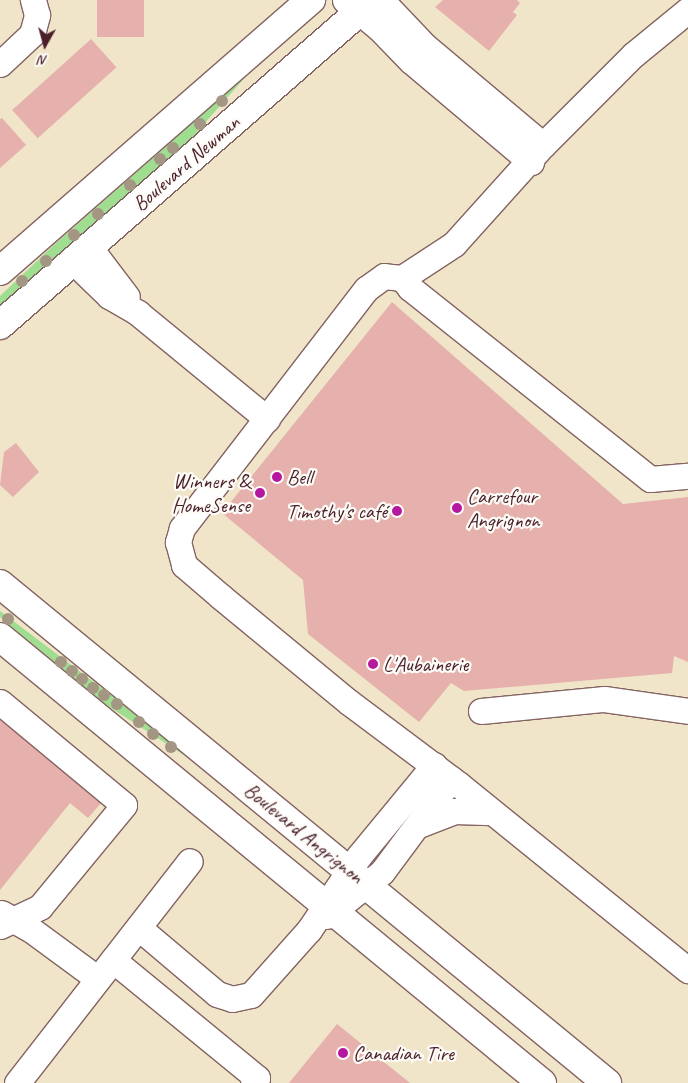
<!DOCTYPE html>
<html>
<head>
<meta charset="utf-8">
<style>
  body { margin:0 }
  #map { position:relative; width:688px; height:1083px; overflow:hidden; background:#f0e5c9; font-family:Caveat,sans-serif }
  div>[style] { position:absolute }
  .green>* { inset:0; background:#9fdd91 }
  .building>* { inset:0; background:#e6b0ad; transform-origin:0 0 }
  .roads { filter:drop-shadow(1px 0 #846462) drop-shadow(-1px 0 #846462) drop-shadow(0 1px #846462) drop-shadow(0 -1px #846462) }
  .minor>* { height:25px; margin:-12.5px; padding:0 12.5px; transform-origin:12.5px; border-radius:12.5px; background:#fff }
  .major>* { height:28px; margin:-14px; padding:0 14px; transform-origin:14px; border-radius:14px; background:#fff }
  .trees>* { width:12px; height:12px; margin:-6px; border-radius:50%; background:#a39783 }
  .dots>* { width:14px; height:14px; translate:-50% -50%; box-sizing:border-box; border:2px solid #fdfcf7; border-radius:50% }
  span { translate:-50% -50%; white-space:nowrap; text-align:center; line-height:1.15; -webkit-text-stroke:4.5px #fdfcf7; paint-order:stroke }
  .street-label { font-size:21px; color:#4a1f2b }
  .poi-label { font-size:21px; color:#4a1f2b }
  .left { translate:0 -50%; text-align:left }
  .right { translate:-100% -50%; text-align:right }
  .north { position:absolute; left:20px; top:20px; width:50px; height:50px; -webkit-text-stroke:4px #fdfcf7; paint-order:stroke; rotate:187deg; font-size:14px; font-weight:700; line-height:20px; text-align:center; color:#4a1f2b }
  .north::after { content:''; display:block; margin:auto; width:18px; height:22px; background:#4a1f2b; clip-path:polygon(50% 0,100% 100%,50% 72%,0 100%) }
</style>
</head>
<body>
<div id="map">
  <div class="green">
    <i style="clip-path:polygon(247px 75px,190px 140px,0 306px,0 296px,55px 244px)"></i>
    <i style="clip-path:polygon(0 611px,119px 701px,196px 763px,105px 704px,0 617px)"></i>
  </div>
  <div class="building">
    <i style="left:97px;top:0;width:47px;height:37px"></i>
    <i style="clip-path:polygon(443px 0,517px 0,520px 3px,513px 12px,517px 15px,489px 51px,435px 7px)"></i>
    <i style="left:91px;top:39px;width:38px;height:106px;rotate:48deg"></i>
    <i style="clip-path:polygon(2px 118px,26px 145px,0 168px,0 119px)"></i>
    <i style="clip-path:polygon(392px 302px,623px 504px,688px 497px,688px 662px,674px 656px,672px 673px,464px 691px,451px 683px,419px 722px,308px 634px,303px 580px,222px 513px)"></i>
    <i style="clip-path:polygon(16px 443px,39px 472px,13px 497px,0 485px,4px 452px)"></i>
    <i style="clip-path:polygon(0 719px,102px 802px,88px 818px,70px 803px,0 890px)"></i>
    <i style="clip-path:polygon(337px 1024px,410px 1083px,289px 1083px)"></i>
  </div>
  <div class="roads">
    <div class="minor">
      <i style="left:345px;top:0;width:44px;rotate:39.5deg"></i>
      <i style="left:379px;top:28px;width:46px;rotate:45.9deg"></i>
      <i style="left:411px;top:61px;width:157px;rotate:40.1deg"></i>
      <i style="left:381px;top:0;width:64px;rotate:46.3deg"></i>
      <i style="left:425px;top:46px;width:154px;rotate:40deg"></i>
      <i style="left:688px;top:10px;width:71px;rotate:140.7deg"></i>
      <i style="left:633px;top:55px;width:127px;rotate:135deg"></i>
      <i style="left:543px;top:145px;width:133px;rotate:132deg"></i>
      <i style="left:454px;top:244px;width:62px;rotate:146.8deg"></i>
      <i style="left:402px;top:278px;width:18px;rotate:-174deg"></i>
      <i style="left:384px;top:276px;width:22px;rotate:144deg"></i>
      <i style="left:366px;top:289px;width:302px;rotate:127.6deg"></i>
      <i style="left:182px;top:528px;width:15px;rotate:106deg"></i>
      <i style="left:178px;top:542px;width:24px;rotate:75deg"></i>
      <i style="left:184px;top:565px;width:48px;rotate:40.7deg"></i>
      <i style="left:220px;top:596px;width:168px;rotate:39.5deg"></i>
      <i style="left:350px;top:703px;width:135px;rotate:36.9deg"></i>
      <i style="left:458px;top:784px;width:296px;rotate:39deg"></i>
      <i style="left:0;top:64px;width:44px;rotate:-43.2deg"></i>
      <i style="left:32px;top:34px;width:20px;rotate:-75deg"></i>
      <i style="left:37px;top:15px;width:16px;rotate:-105deg"></i>
      <i style="left:90px;top:248px;width:61px;rotate:52.9deg"></i>
      <i style="left:74px;top:262px;width:49px;rotate:44.2deg"></i>
      <i style="left:109px;top:296px;width:34px;rotate:30deg"></i>
      <i style="left:138px;top:313px;width:167px;rotate:39.4deg"></i>
      <i style="left:402px;top:278px;width:13px;rotate:51deg"></i>
      <i style="left:410px;top:288px;width:307px;rotate:38.5deg"></i>
      <i style="left:650px;top:479px;width:38px;rotate:-5deg"></i>
      <i style="left:0;top:702px;width:161px;rotate:39.7deg"></i>
      <i style="left:124px;top:805px;width:132px;rotate:129.5deg"></i>
      <i style="left:40px;top:907px;width:44px;rotate:154.6deg"></i>
      <i style="left:481px;top:711px;width:124px;rotate:-5.6deg"></i>
      <i style="left:604px;top:699px;width:85px;rotate:8.1deg"></i>
      <i style="left:421px;top:824px;width:36px;rotate:-21deg"></i>
      <i style="left:455px;top:811px;width:37px;rotate:2deg"></i>
      <i style="left:1px;top:913px;width:33px;rotate:29deg"></i>
      <i style="left:30px;top:929px;width:84px;rotate:36.3deg"></i>
      <i style="left:327px;top:916px;width:70px;rotate:-38.7deg"></i>
      <i style="left:382px;top:872px;width:116px;rotate:-53.4deg"></i>
      <i style="left:139px;top:928px;width:102px;rotate:40.2deg"></i>
      <i style="left:217px;top:994px;width:16px;rotate:18deg"></i>
      <i style="left:232px;top:999px;width:19px;rotate:-12deg"></i>
      <i style="left:251px;top:995px;width:87px;rotate:-48.3deg"></i>
      <i style="left:309px;top:930px;width:89px;rotate:-56deg"></i>
      <i style="left:359px;top:856px;width:118px;rotate:-50.5deg"></i>
      <i style="left:113px;top:960px;width:186px;rotate:39.3deg"></i>
      <i style="left:257px;top:1078px;width:6px;rotate:129deg"></i>
      <i style="left:17px;top:1083px;width:281px;rotate:-52.1deg"></i>
    </div>
    <div class="major">
      <i style="left:0;top:271px;width:413px;rotate:-41.1deg"></i>
      <i style="left:0;top:325px;width:494px;rotate:-41.1deg"></i>
      <i style="left:0;top:584px;width:786px;rotate:39.42deg"></i>
      <i style="left:0;top:637px;width:702px;rotate:39.45deg"></i>
    </div>
  </div>
  <div class="trees">
    <i style="left:222px;top:101px"></i>
    <i style="left:200px;top:124px"></i>
    <i style="left:173px;top:148px"></i>
    <i style="left:160px;top:159px"></i>
    <i style="left:130px;top:185px"></i>
    <i style="left:98px;top:214px"></i>
    <i style="left:74px;top:235px"></i>
    <i style="left:46px;top:261px"></i>
    <i style="left:22px;top:281px"></i>
    <i style="left:8px;top:619px"></i>
    <i style="left:61px;top:662px"></i>
    <i style="left:72px;top:671px"></i>
    <i style="left:82px;top:679px"></i>
    <i style="left:93px;top:688px"></i>
    <i style="left:104px;top:695px"></i>
    <i style="left:117px;top:704px"></i>
    <i style="left:139px;top:722px"></i>
    <i style="left:153px;top:734px"></i>
    <i style="left:171px;top:747px"></i>
  </div>
  <div class="dots">
    <i style="left:277px;top:477px;background:#b5179e"></i>
    <i style="left:260px;top:493px;background:#b5179e"></i>
    <i style="left:457px;top:508px;background:#b5179e"></i>
    <i style="left:397px;top:511px;background:#b5179e"></i>
    <i style="left:373px;top:664px;background:#b5179e"></i>
    <i style="left:343px;top:1053px;background:#b5179e"></i>
  </div>
  <div class="street-label">
    <span style="left:186px;top:163px;rotate:-41deg">Boulevard Newman</span>
    <span style="left:304px;top:833px;rotate:39deg">Boulevard Angrignon</span>
  </div>
  <div class="poi-label">
    <span class="left" style="left:287px;top:477px">Bell</span>
    <span class="right" style="left:250px;top:493px">Winners &amp;<br>HomeSense</span>
    <span class="left" style="left:467px;top:508px">Carrefour<br>Angrignon</span>
    <span class="right" style="left:387px;top:511px">Timothy's café</span>
    <span class="left" style="left:383px;top:664px">L'Aubainerie</span>
    <span class="left" style="left:353px;top:1053px">Canadian Tire</span>
  </div>
  <div class="north">N</div>
</div>
</body>
</html>
